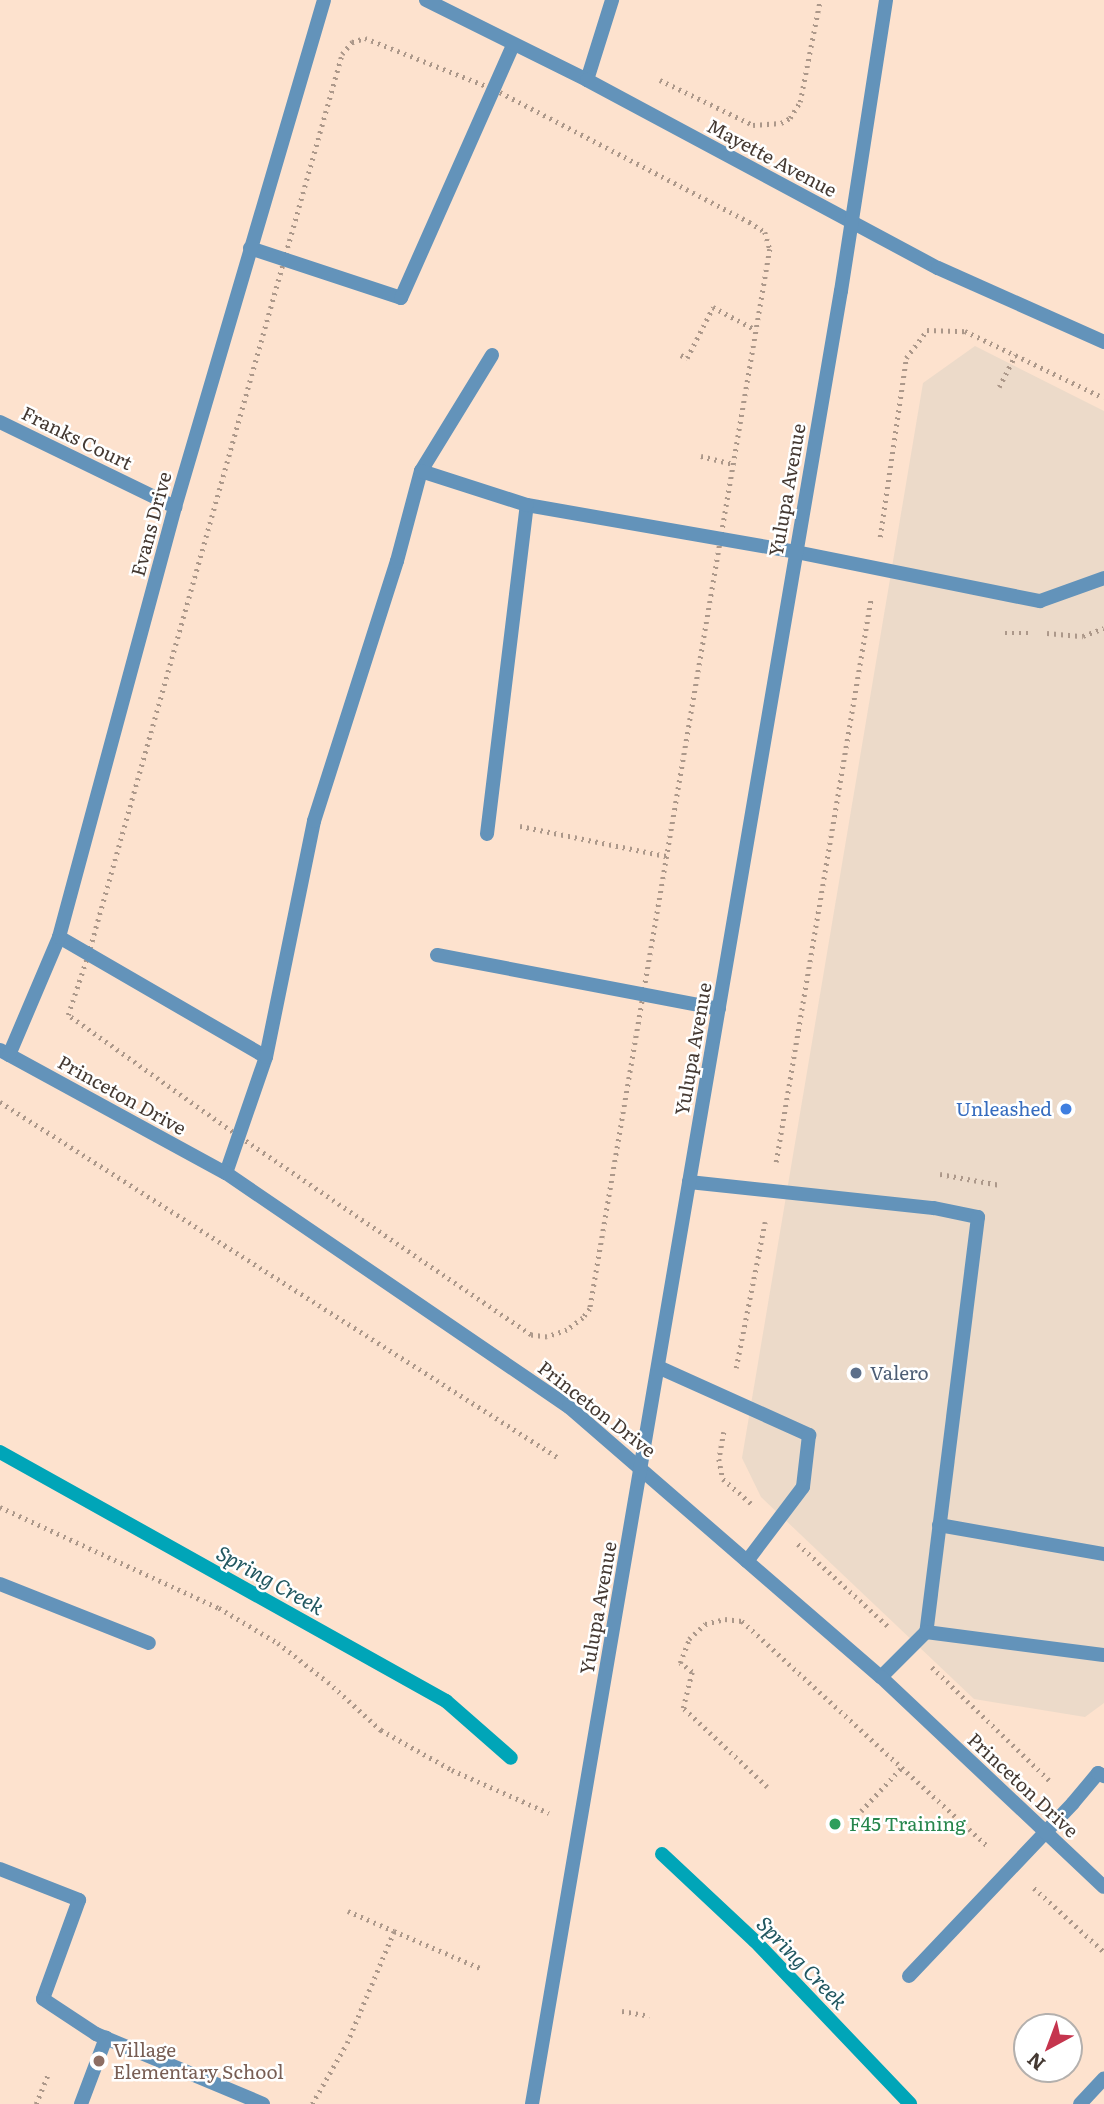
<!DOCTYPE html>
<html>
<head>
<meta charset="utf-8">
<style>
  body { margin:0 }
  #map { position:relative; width:1104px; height:2104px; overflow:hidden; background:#fde2ce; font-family:Literata,serif }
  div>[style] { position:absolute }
  .commercial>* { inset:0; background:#ecdac9 }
  .stream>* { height:14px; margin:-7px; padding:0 7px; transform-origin:7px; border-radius:7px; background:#00a5b8 }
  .path>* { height:4.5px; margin-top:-2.25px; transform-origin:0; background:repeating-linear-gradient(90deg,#ac988a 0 2px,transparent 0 7px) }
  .service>* { height:14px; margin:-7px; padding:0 7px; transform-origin:7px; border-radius:7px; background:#6393ba }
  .minor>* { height:14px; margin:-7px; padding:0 7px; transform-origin:7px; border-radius:7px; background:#6393ba }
  .tertiary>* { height:14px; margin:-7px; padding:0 7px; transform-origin:7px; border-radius:7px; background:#6393ba }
  .dots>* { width:19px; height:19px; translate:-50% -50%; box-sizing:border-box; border:4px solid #fff; border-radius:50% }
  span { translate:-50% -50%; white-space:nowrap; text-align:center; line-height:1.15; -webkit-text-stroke:5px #fff; paint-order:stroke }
  .street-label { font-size:19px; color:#443932 }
  .shop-label { font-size:19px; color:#366cbe }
  .right { translate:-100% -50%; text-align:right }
  .service-label { font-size:19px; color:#4e5e75 }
  .left { translate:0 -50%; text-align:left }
  .leisure-label { font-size:19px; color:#27864d }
  .education-label { font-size:19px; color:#785e54 }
  .water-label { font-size:21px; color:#215760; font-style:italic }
  .north { position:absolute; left:1013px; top:2013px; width:70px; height:70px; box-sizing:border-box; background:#fff; border:2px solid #b4b0ad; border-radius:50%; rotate:221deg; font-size:19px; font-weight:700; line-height:28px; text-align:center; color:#443932 }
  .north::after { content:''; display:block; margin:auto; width:24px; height:32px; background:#c5354e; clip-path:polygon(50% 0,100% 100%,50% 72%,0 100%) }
</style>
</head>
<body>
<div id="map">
  <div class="commercial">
    <i style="clip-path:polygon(975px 346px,1104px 411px,1104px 1703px,1085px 1717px,974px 1699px,761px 1497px,742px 1458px,923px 383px)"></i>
  </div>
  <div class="stream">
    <i style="left:0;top:1452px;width:511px;rotate:29.17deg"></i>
    <i style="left:446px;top:1701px;width:86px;rotate:41.2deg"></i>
    <i style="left:662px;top:1854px;width:127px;rotate:43.1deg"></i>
    <i style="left:755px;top:1941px;width:225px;rotate:46.4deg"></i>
  </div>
  <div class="path">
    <i style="left:365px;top:38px;width:139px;rotate:21.6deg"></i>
    <i style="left:494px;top:89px;width:288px;rotate:27.5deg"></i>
    <i style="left:749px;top:222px;width:19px;rotate:32deg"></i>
    <i style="left:765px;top:232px;width:18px;rotate:74deg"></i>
    <i style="left:770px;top:249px;width:1075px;rotate:99.64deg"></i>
    <i style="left:590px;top:1309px;width:11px;rotate:128deg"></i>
    <i style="left:583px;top:1318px;width:20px;rotate:143deg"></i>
    <i style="left:567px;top:1330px;width:21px;rotate:161deg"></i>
    <i style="left:547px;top:1337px;width:16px;rotate:-173deg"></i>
    <i style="left:531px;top:1335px;width:354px;rotate:-145.8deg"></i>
    <i style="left:238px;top:1136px;width:209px;rotate:-144.6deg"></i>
    <i style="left:68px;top:1015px;width:63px;rotate:-71.6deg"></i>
    <i style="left:88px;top:955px;width:936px;rotate:-74.26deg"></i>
    <i style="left:342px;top:54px;width:16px;rotate:-50deg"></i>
    <i style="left:352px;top:42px;width:14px;rotate:-17deg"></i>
    <i style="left:660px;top:80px;width:103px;rotate:25.8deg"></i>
    <i style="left:753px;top:125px;width:28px;rotate:-4deg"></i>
    <i style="left:781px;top:123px;width:10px;rotate:-29deg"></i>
    <i style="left:790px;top:118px;width:19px;rotate:-58deg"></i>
    <i style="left:800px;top:102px;width:104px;rotate:-78.9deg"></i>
    <i style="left:681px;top:355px;width:7px;rotate:27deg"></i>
    <i style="left:687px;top:358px;width:57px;rotate:-63deg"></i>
    <i style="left:713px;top:307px;width:49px;rotate:28.1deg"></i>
    <i style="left:999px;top:387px;width:36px;rotate:-63deg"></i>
    <i style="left:701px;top:456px;width:33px;rotate:14deg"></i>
    <i style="left:880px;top:537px;width:181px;rotate:-81.7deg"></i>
    <i style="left:906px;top:358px;width:35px;rotate:-53deg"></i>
    <i style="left:927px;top:330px;width:38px;rotate:2deg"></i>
    <i style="left:965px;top:331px;width:154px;rotate:25.7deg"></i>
    <i style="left:1005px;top:633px;width:23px"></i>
    <i style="left:1047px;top:633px;width:36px;rotate:5deg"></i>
    <i style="left:1083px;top:636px;width:22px;rotate:-21deg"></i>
    <i style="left:520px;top:826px;width:149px;rotate:11.6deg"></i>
    <i style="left:0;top:1102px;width:661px;rotate:32.51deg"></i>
    <i style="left:776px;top:1162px;width:572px;rotate:-80.44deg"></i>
    <i style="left:940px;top:1174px;width:61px;rotate:10.4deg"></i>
    <i style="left:736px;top:1368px;width:149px;rotate:-78.8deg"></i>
    <i style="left:724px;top:1432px;width:27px;rotate:100deg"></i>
    <i style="left:719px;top:1459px;width:20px;rotate:79deg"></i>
    <i style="left:723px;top:1479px;width:38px;rotate:41deg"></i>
    <i style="left:0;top:1507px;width:241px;rotate:24.8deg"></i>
    <i style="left:219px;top:1608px;width:69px;rotate:30.7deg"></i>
    <i style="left:278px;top:1643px;width:63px;rotate:38deg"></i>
    <i style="left:328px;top:1682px;width:72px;rotate:42.2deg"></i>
    <i style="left:381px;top:1730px;width:81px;rotate:29.4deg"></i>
    <i style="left:452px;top:1770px;width:106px;rotate:23.9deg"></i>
    <i style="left:798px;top:1544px;width:125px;rotate:42.4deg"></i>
    <i style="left:932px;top:1667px;width:167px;rotate:44deg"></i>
    <i style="left:767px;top:1787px;width:115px;rotate:-136.8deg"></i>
    <i style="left:683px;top:1708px;width:37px;rotate:-76deg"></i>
    <i style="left:692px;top:1672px;width:15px;rotate:-143deg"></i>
    <i style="left:680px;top:1663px;width:26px;rotate:-69deg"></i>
    <i style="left:689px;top:1639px;width:22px;rotate:-43deg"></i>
    <i style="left:705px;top:1624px;width:21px;rotate:-14deg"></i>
    <i style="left:725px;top:1619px;width:17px;rotate:7deg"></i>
    <i style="left:742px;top:1621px;width:335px;rotate:42.5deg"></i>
    <i style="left:861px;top:1811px;width:60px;rotate:-47deg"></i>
    <i style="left:1034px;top:1888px;width:95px;rotate:42.4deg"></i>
    <i style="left:348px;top:1911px;width:50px;rotate:23.5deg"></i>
    <i style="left:622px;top:2011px;width:28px;rotate:10deg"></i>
    <i style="left:36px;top:2104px;width:32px;rotate:-68deg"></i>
    <i style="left:312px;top:2104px;width:70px;rotate:-60.2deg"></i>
    <i style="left:347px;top:2043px;width:121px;rotate:-67.2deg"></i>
    <i style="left:394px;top:1931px;width:94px;rotate:23.3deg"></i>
  </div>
  <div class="service">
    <i style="left:587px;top:80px;width:84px;rotate:-72.6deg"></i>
    <i style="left:250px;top:248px;width:159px;rotate:18.3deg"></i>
    <i style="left:401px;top:298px;width:277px;rotate:-66.1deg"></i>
    <i style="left:421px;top:471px;width:136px;rotate:-58.5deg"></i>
    <i style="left:487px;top:834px;width:331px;rotate:-83.1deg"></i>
    <i style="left:527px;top:505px;width:273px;rotate:9.9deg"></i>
    <i style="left:796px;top:552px;width:249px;rotate:11.4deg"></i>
    <i style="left:1040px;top:601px;width:68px;rotate:-19.8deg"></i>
    <i style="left:59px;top:937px;width:239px;rotate:30.1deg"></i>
    <i style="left:437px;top:955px;width:287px;rotate:10.8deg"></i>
    <i style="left:226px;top:1173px;width:123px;rotate:-71deg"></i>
    <i style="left:266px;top:1057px;width:241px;rotate:-78.5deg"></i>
    <i style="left:314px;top:821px;width:273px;rotate:-72.3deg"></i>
    <i style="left:397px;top:561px;width:93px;rotate:-75.1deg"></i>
    <i style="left:421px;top:471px;width:111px;rotate:17.8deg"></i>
    <i style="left:689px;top:1182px;width:246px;rotate:6.1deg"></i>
    <i style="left:934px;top:1208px;width:45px;rotate:11.6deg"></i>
    <i style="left:978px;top:1217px;width:418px;rotate:97.1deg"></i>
    <i style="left:658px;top:1367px;width:166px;rotate:24.2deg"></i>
    <i style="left:809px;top:1435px;width:52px;rotate:96.6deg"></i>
    <i style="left:803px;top:1487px;width:93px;rotate:127.1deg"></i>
    <i style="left:939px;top:1525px;width:168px;rotate:10deg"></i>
    <i style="left:0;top:1584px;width:160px;rotate:21.6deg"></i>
    <i style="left:881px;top:1677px;width:64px;rotate:-45deg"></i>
    <i style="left:926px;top:1632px;width:179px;rotate:7.4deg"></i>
    <i style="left:0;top:1869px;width:85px;rotate:21.4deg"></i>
    <i style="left:79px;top:1900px;width:105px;rotate:110deg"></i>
    <i style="left:43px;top:1999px;width:64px;rotate:33.4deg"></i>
    <i style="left:96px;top:2034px;width:181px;rotate:22.7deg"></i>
    <i style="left:909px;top:1976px;width:238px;rotate:-46.5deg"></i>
    <i style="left:1073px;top:1803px;width:39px;rotate:-50deg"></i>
    <i style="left:1098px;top:1773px;width:7px;rotate:27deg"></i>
    <i style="left:81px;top:2104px;width:71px;rotate:-69.3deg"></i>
    <i style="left:1080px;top:2104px;width:35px;rotate:-47deg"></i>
  </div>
  <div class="minor">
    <i style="left:426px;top:0;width:180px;rotate:26.4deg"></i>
    <i style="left:587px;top:80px;width:398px;rotate:28.2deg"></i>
    <i style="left:938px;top:268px;width:182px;rotate:24deg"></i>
    <i style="left:0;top:422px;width:195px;rotate:25.9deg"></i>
    <i style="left:0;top:1050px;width:257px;rotate:28.6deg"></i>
    <i style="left:226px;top:1173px;width:415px;rotate:34.3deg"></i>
    <i style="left:569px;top:1407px;width:413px;rotate:40.9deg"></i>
    <i style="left:881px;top:1677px;width:306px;rotate:43.3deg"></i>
    <i style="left:9px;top:1055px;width:128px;rotate:-67deg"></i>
    <i style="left:59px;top:937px;width:445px;rotate:-74.9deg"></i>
    <i style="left:175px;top:507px;width:528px;rotate:-73.62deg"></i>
  </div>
  <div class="tertiary">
    <i style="left:532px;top:2104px;width:1839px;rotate:-80.33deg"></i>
    <i style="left:841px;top:291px;width:294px;rotate:-81.2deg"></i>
  </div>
  <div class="dots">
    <i style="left:1066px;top:1109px;background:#3f7fe0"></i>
    <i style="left:856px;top:1373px;background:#5c6f8a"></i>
    <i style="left:835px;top:1824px;background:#2e9e5b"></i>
    <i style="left:99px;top:2061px;background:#8d6e63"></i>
  </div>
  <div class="street-label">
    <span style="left:772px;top:158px;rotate:28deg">Mayette Avenue</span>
    <span style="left:77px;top:438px;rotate:26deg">Franks Court</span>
    <span style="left:787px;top:490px;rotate:-80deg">Yulupa Avenue</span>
    <span style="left:151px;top:524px;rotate:-75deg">Evans Drive</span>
    <span style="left:693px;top:1049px;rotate:-80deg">Yulupa Avenue</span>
    <span style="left:122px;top:1095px;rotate:29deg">Princeton Drive</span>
    <span style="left:597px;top:1409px;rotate:38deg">Princeton Drive</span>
    <span style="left:598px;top:1608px;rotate:-80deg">Yulupa Avenue</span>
    <span style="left:1023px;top:1785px;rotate:43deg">Princeton Drive</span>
  </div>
  <div class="shop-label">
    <span class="right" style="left:1052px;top:1109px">Unleashed</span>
  </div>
  <div class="service-label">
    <span class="left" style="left:870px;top:1373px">Valero</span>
  </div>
  <div class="leisure-label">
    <span class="left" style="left:849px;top:1824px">F45 Training</span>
  </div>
  <div class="education-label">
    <span class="left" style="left:113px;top:2061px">Village<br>Elementary School</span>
  </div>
  <div class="water-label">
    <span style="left:271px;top:1579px;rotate:29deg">Spring Creek</span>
    <span style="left:803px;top:1962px;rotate:46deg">Spring Creek</span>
  </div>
  <div class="north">N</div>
</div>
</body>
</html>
